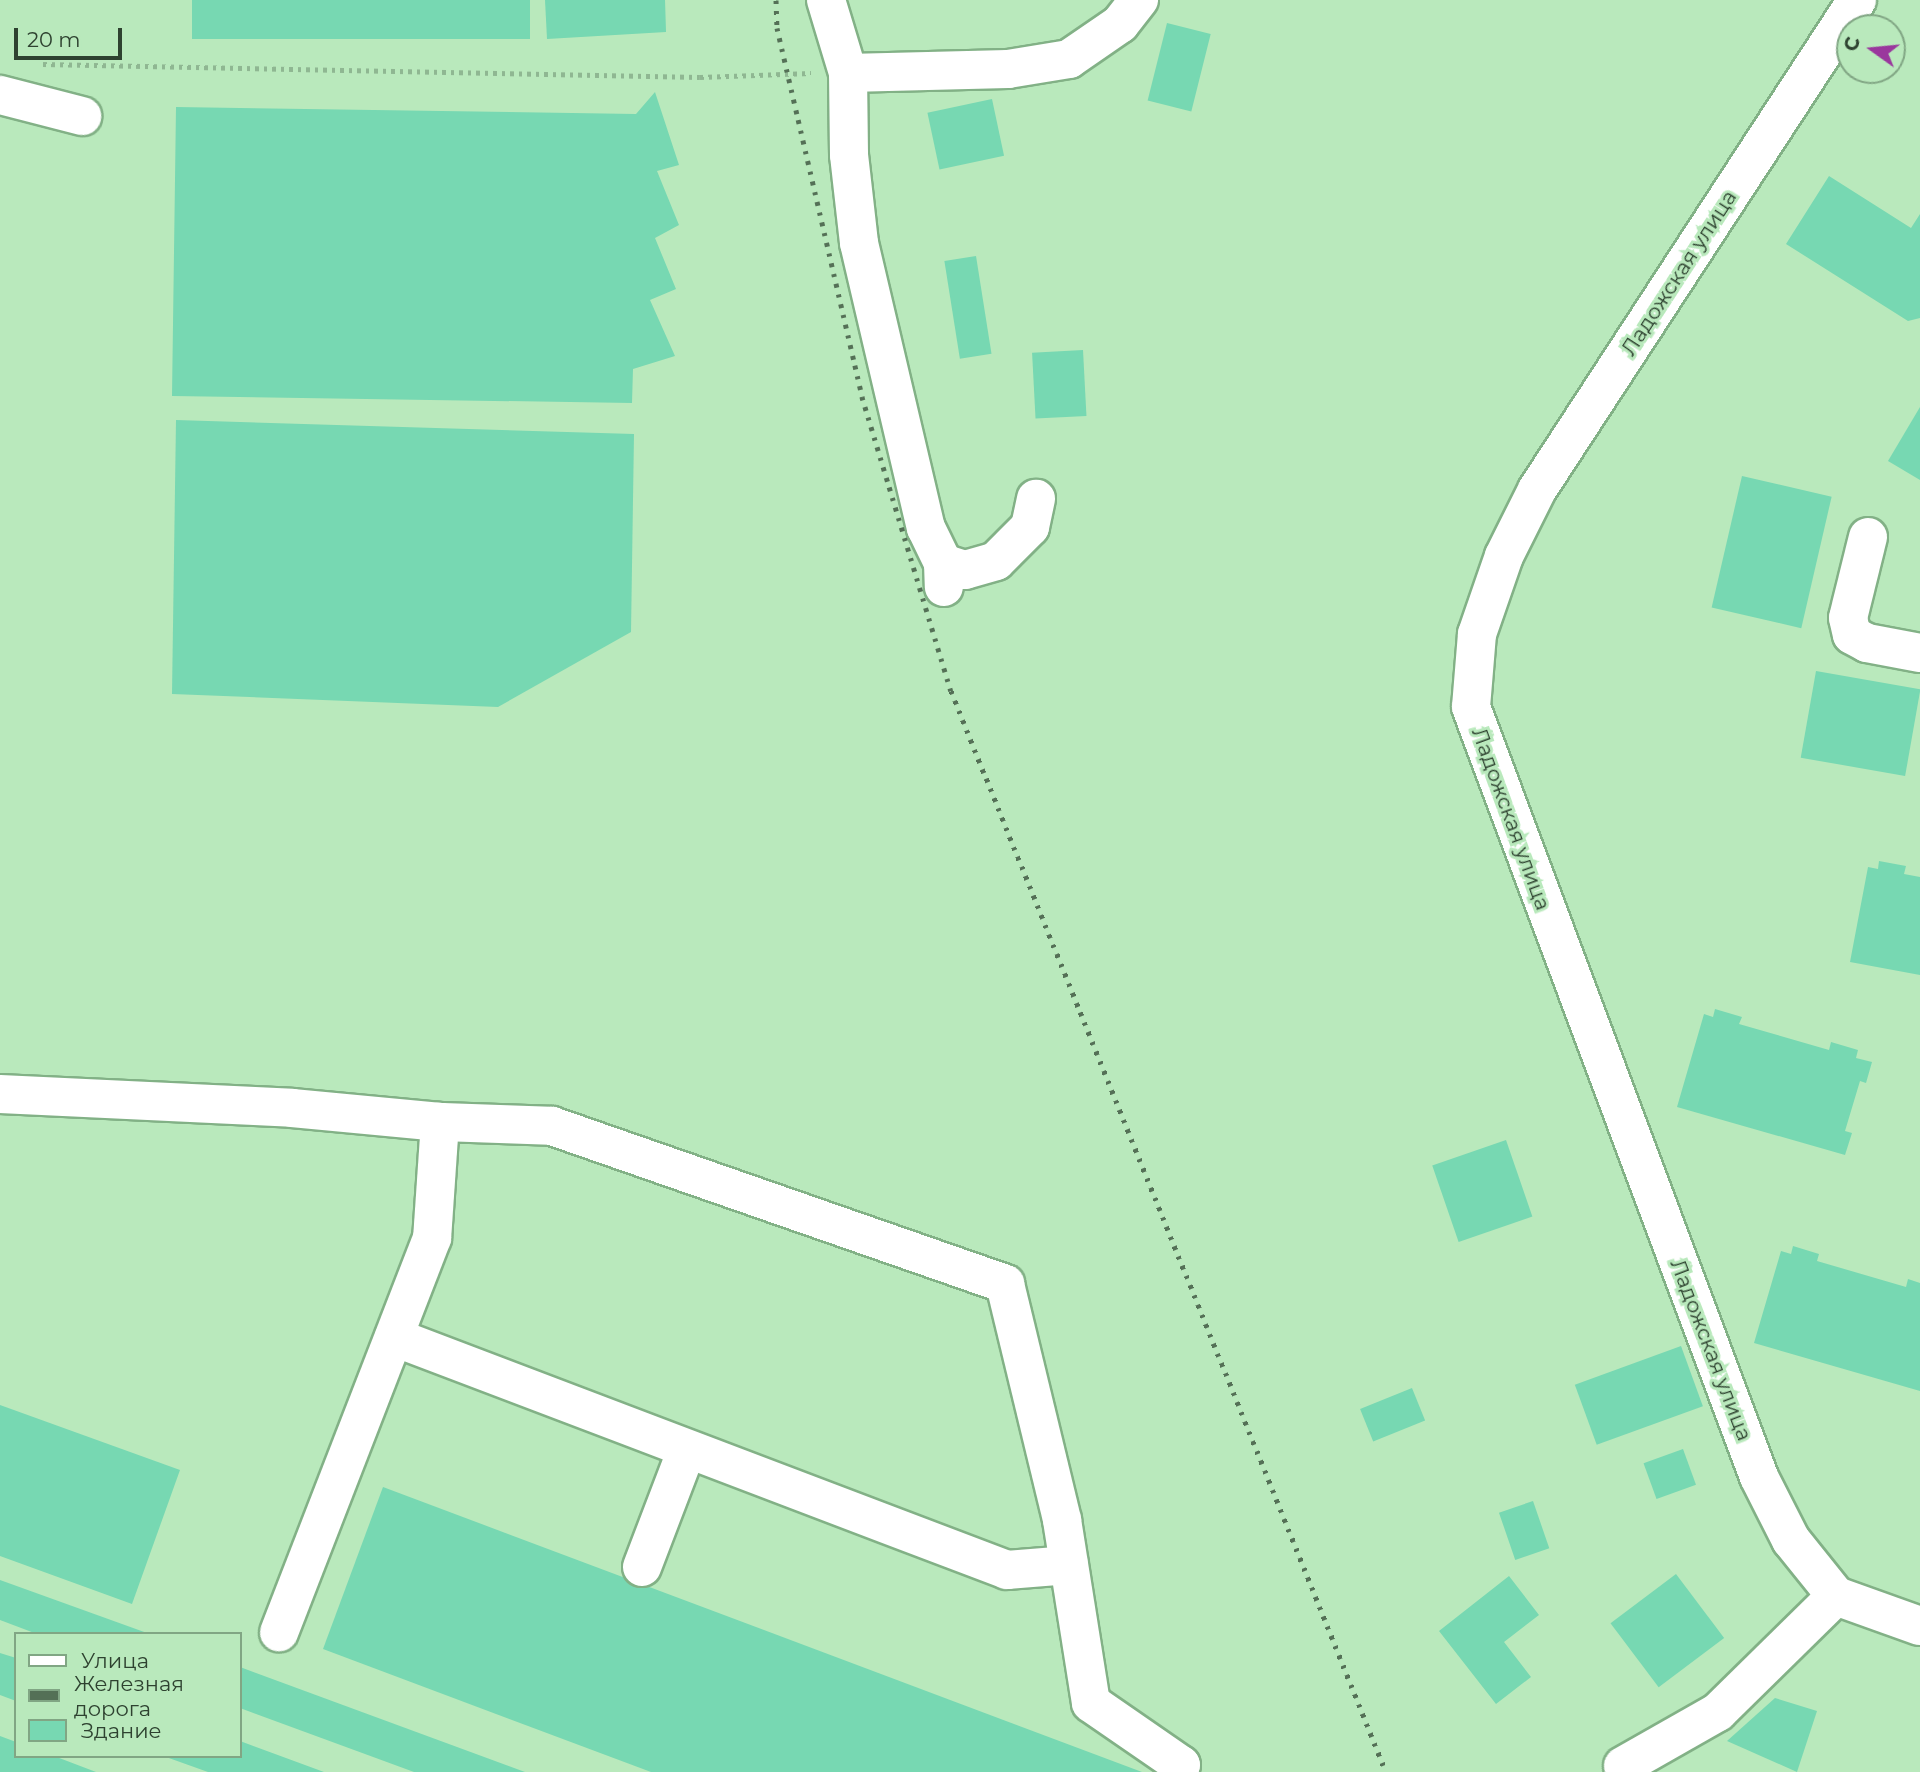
<!DOCTYPE html>
<html>
<head>
<meta charset="utf-8">
<style>
  body { margin:0 }
  #map { position:relative; width:1920px; height:1772px; overflow:hidden; background:#b9e9bc; font-family:Montserrat,sans-serif }
  div>[style] { position:absolute }
  .building>* { inset:0; background:#77d8b2; transform-origin:0 0 }
  .path>* { height:4.5px; margin-top:-2.25px; transform-origin:0; background:repeating-linear-gradient(90deg,#8fb792 0 3.5px,transparent 0 8.5px) }
  .roads { filter:drop-shadow(2px 0 #82b186) drop-shadow(-2px 0 #82b186) drop-shadow(0 2px #82b186) drop-shadow(0 -2px #82b186) }
  .minor>* { height:38px; margin:-19px; padding:0 19px; transform-origin:19px; border-radius:19px; background:#fff }
  .rail>* { height:5px; margin-top:-2.5px; transform-origin:0; background:repeating-linear-gradient(90deg,#547056 0 3.5px,transparent 0 10.5px) }
  span { translate:-50% -50%; white-space:nowrap; text-align:center; line-height:1.15; -webkit-text-stroke:6px #b9e9bc; paint-order:stroke }
  .street-label { font-size:21px; color:#2e4230 }
  .legend { position:absolute; left:14px; top:1632px; width:228px; height:126px; box-sizing:border-box; background:#b9e9bc; border:2px solid #81a684; margin:0; padding:9px 12px; list-style:none; font-size:21px; color:#2e4230 }
  .legend li { display:flex; align-items:center; gap:14px; height:35px }
  .legend b { width:35px; border:2px solid #81a684 }
  .north { position:absolute; left:1836px; top:14px; width:70px; height:70px; box-sizing:border-box; background:#b9e9bc; border:2px solid #81a684; border-radius:50%; rotate:285deg; font-size:19px; font-weight:700; line-height:28px; text-align:center; color:#2e4230 }
  .north::after { content:''; display:block; margin:auto; width:24px; height:32px; background:#9a379d; clip-path:polygon(50% 0,100% 100%,50% 72%,0 100%) }
  .scale { position:absolute; left:14px; top:28px; width:108px; height:32px; box-sizing:border-box; border:4px solid #2e4230; border-top:0; padding-left:9px; font-size:21px; line-height:24px; white-space:nowrap; color:#2e4230; -webkit-text-stroke:5px #b9e9bc; paint-order:stroke }
</style>
</head>
<body>
<div id="map">
  <div class="building">
    <i style="left:192px;top:0;width:338px;height:39px"></i>
    <i style="clip-path:polygon(545px 0,665px 0,666px 32px,547px 39px)"></i>
    <i style="left:1167px;top:23px;width:45px;height:80px;rotate:14deg"></i>
    <i style="clip-path:polygon(655px 92px,679px 165px,657px 171px,679px 225px,655px 238px,676px 289px,650px 300px,675px 356px,633px 369px,632px 403px,172px 396px,176px 107px,636px 114px)"></i>
    <i style="left:992px;top:99px;width:58px;height:66px;rotate:78deg"></i>
    <i style="clip-path:polygon(1829px 176px,1911px 228px,1920px 214px,1920px 318px,1908px 321px,1786px 244px)"></i>
    <i style="left:976px;top:256px;width:99px;height:32px;rotate:81deg"></i>
    <i style="left:1083px;top:350px;width:66px;height:51px;rotate:87deg"></i>
    <i style="clip-path:polygon(1920px 407px,1920px 480px,1888px 461px)"></i>
    <i style="clip-path:polygon(176px 420px,634px 434px,631px 632px,498px 707px,172px 694px)"></i>
    <i style="left:1742px;top:476px;width:92px;height:135px;rotate:13deg"></i>
    <i style="left:1816px;top:671px;width:106px;height:88px;rotate:10deg"></i>
    <i style="clip-path:polygon(1879px 861px,1906px 866px,1904px 874px,1920px 877px,1920px 975px,1850px 962px,1868px 867px,1878px 869px)"></i>
    <i style="clip-path:polygon(1715px 1009px,1742px 1017px,1739px 1024px,1829px 1050px,1831px 1042px,1858px 1050px,1856px 1058px,1872px 1062px,1866px 1083px,1860px 1081px,1845px 1131px,1852px 1133px,1845px 1155px,1677px 1107px,1704px 1014px,1713px 1017px)"></i>
    <i style="left:1506px;top:1140px;width:81px;height:78px;rotate:71deg"></i>
    <i style="clip-path:polygon(1793px 1246px,1819px 1254px,1817px 1261px,1906px 1287px,1908px 1279px,1920px 1283px,1920px 1391px,1754px 1343px,1781px 1251px,1791px 1254px)"></i>
    <i style="left:1681px;top:1346px;width:64px;height:113px;rotate:70deg"></i>
    <i style="left:1412px;top:1388px;width:35px;height:56px;rotate:68deg"></i>
    <i style="clip-path:polygon(0 1405px,180px 1470px,132px 1604px,0 1556px)"></i>
    <i style="left:1683px;top:1449px;width:38px;height:42px;rotate:70deg"></i>
    <i style="clip-path:polygon(383px 1487px,1142px 1772px,651px 1772px,323px 1649px)"></i>
    <i style="left:1533px;top:1501px;width:50px;height:36px;rotate:71deg"></i>
    <i style="left:1676px;top:1574px;width:80px;height:82px;rotate:53deg"></i>
    <i style="clip-path:polygon(1509px 1576px,1539px 1615px,1504px 1642px,1531px 1677px,1496px 1704px,1439px 1631px)"></i>
    <i style="clip-path:polygon(0 1580px,147px 1633px,147px 1634px,37px 1634px,0 1620px)"></i>
    <i style="clip-path:polygon(0 1653px,16px 1658px,16px 1701px,0 1695px)"></i>
    <i style="clip-path:polygon(240px 1667px,525px 1772px,414px 1772px,240px 1708px)"></i>
    <i style="clip-path:polygon(1775px 1698px,1817px 1711px,1797px 1772px,1727px 1741px)"></i>
    <i style="clip-path:polygon(0 1736px,16px 1742px,16px 1756px,54px 1756px,96px 1772px,0 1772px)"></i>
    <i style="clip-path:polygon(240px 1741px,324px 1772px,208px 1772px,166px 1757px,240px 1756px)"></i>
  </div>
  <div class="path">
    <i style="left:43px;top:64px;width:657px;rotate:1.13deg"></i>
    <i style="left:700px;top:77px;width:111px;rotate:-2.1deg"></i>
  </div>
  <div class="roads">
    <div class="minor">
      <i style="left:826px;top:0;width:76px;rotate:73.2deg"></i>
      <i style="left:848px;top:73px;width:82px;rotate:89.3deg"></i>
      <i style="left:849px;top:155px;width:89px;rotate:83.5deg"></i>
      <i style="left:859px;top:243px;width:293px;rotate:76.8deg"></i>
      <i style="left:926px;top:528px;width:39px;rotate:64deg"></i>
      <i style="left:943px;top:563px;width:24px;rotate:88deg"></i>
      <i style="left:1857px;top:0;width:585px;rotate:123.15deg"></i>
      <i style="left:1537px;top:490px;width:74px;rotate:116.6deg"></i>
      <i style="left:1504px;top:556px;width:83px;rotate:109.1deg"></i>
      <i style="left:1477px;top:634px;width:73px;rotate:94.7deg"></i>
      <i style="left:1471px;top:707px;width:822px;rotate:69.49deg"></i>
      <i style="left:1759px;top:1477px;width:71px;rotate:63.1deg"></i>
      <i style="left:1791px;top:1540px;width:72px;rotate:51.2deg"></i>
      <i style="left:1836px;top:1596px;width:89px;rotate:19.7deg"></i>
      <i style="left:848px;top:73px;width:160px;rotate:-1.4deg"></i>
      <i style="left:1008px;top:69px;width:62px;rotate:-9.3deg"></i>
      <i style="left:1069px;top:59px;width:62px;rotate:-34.5deg"></i>
      <i style="left:1120px;top:24px;width:31px;rotate:-52deg"></i>
      <i style="left:0;top:95px;width:85px;rotate:14.4deg"></i>
      <i style="left:1868px;top:537px;width:83px;rotate:103.9deg"></i>
      <i style="left:1848px;top:618px;width:17px;rotate:77deg"></i>
      <i style="left:1852px;top:635px;width:17px;rotate:28deg"></i>
      <i style="left:1867px;top:643px;width:54px;rotate:10.7deg"></i>
      <i style="left:943px;top:563px;width:23px;rotate:18deg"></i>
      <i style="left:965px;top:570px;width:32px;rotate:-16deg"></i>
      <i style="left:996px;top:561px;width:48px;rotate:-45deg"></i>
      <i style="left:1030px;top:527px;width:29px;rotate:-78deg"></i>
      <i style="left:0;top:1094px;width:292px;rotate:2.7deg"></i>
      <i style="left:292px;top:1108px;width:149px;rotate:5.4deg"></i>
      <i style="left:440px;top:1122px;width:116px;rotate:93.9deg"></i>
      <i style="left:432px;top:1238px;width:423px;rotate:111.2deg"></i>
      <i style="left:440px;top:1122px;width:112px;rotate:2deg"></i>
      <i style="left:552px;top:1126px;width:480px;rotate:19.2deg"></i>
      <i style="left:1005px;top:1284px;width:243px;rotate:76.4deg"></i>
      <i style="left:1062px;top:1520px;width:185px;rotate:81deg"></i>
      <i style="left:1091px;top:1703px;width:109px;rotate:34.6deg"></i>
      <i style="left:1181px;top:1765px;width:8px;rotate:113deg"></i>
      <i style="left:394px;top:1337px;width:656px;rotate:20.81deg"></i>
      <i style="left:1007px;top:1570px;width:62px;rotate:-4.6deg"></i>
      <i style="left:642px;top:1567px;width:126px;rotate:-69.1deg"></i>
      <i style="left:1623px;top:1766px;width:109px;rotate:-29.6deg"></i>
      <i style="left:1718px;top:1712px;width:165px;rotate:-44.5deg"></i>
    </div>
  </div>
  <div class="rail">
    <i style="left:776px;top:0;width:28px;rotate:88deg"></i>
    <i style="left:777px;top:28px;width:379px;rotate:77deg"></i>
    <i style="left:862px;top:397px;width:307px;rotate:73.2deg"></i>
    <i style="left:951px;top:691px;width:1165px;rotate:68.08deg"></i>
  </div>
  <div class="street-label">
    <span style="left:1679px;top:273px;rotate:-57deg">Ладожская улица</span>
    <span style="left:1511px;top:819px;rotate:70deg">Ладожская улица</span>
    <span style="left:1711px;top:1350px;rotate:69deg">Ладожская улица</span>
  </div>
  <ul class="legend">
  <li><b style="height:9px;background:#fff"></b>Улица</li>
  <li><b style="height:9px;background:#547056"></b>Железная дорога</li>
  <li><b style="height:19px;background:#77d8b2"></b>Здание</li>
  </ul>
  <div class="north">С</div>
  <div class="scale">20 m</div>
</div>
</body>
</html>
